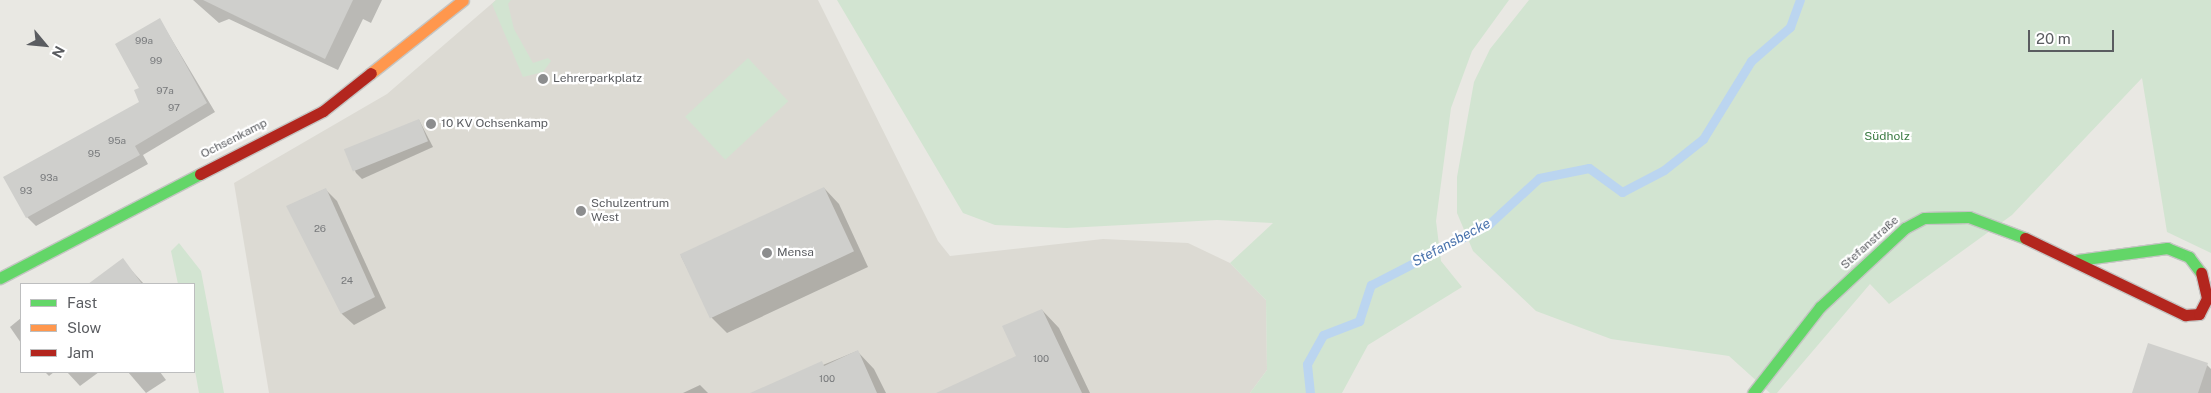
<!DOCTYPE html>
<html>
<head>
<meta charset="utf-8">
<style>
  body { margin:0 }
  #map { position:relative; width:2211px; height:393px; overflow:hidden; background:#e9e8e3; font-family:"Public Sans",sans-serif }
  div>[style] { position:absolute }
  .education>* { inset:0; background:#dcdad3 }
  .green>* { inset:0; background:#d2e4d1; transform-origin:0 0 }
  .shadow>* { inset:0; background:#0003 }
  .stream>* { height:9px; margin:-4.5px; padding:0 4.5px; transform-origin:4.5px; border-radius:4.5px; background:#bbd5f0 }
  .building>* { inset:0; background:#cfcfcc; transform-origin:0 0 }
  .roads { filter:drop-shadow(1px 0 #c5c5c3) drop-shadow(-1px 0 #c5c5c3) drop-shadow(0 1px #c5c5c3) drop-shadow(0 -1px #c5c5c3) }
  .fast>* { height:11px; margin:-5.5px; padding:0 5.5px; transform-origin:5.5px; border-radius:5.5px; background:#63d668 }
  .slow>* { height:11px; margin:-5.5px; padding:0 5.5px; transform-origin:5.5px; border-radius:5.5px; background:#ff974d }
  .jam>* { height:11px; margin:-5.5px; padding:0 5.5px; transform-origin:5.5px; border-radius:5.5px; background:#b3261e }
  .dots>* { width:14px; height:14px; translate:-50% -50%; box-sizing:border-box; border:2px solid #fff; border-radius:50% }
  span { translate:-50% -50%; white-space:nowrap; text-align:center; line-height:1.15; -webkit-text-stroke:4.5px #fff; paint-order:stroke }
  .number-label { font-size:10px; color:#787a7c }
  .number-label span { -webkit-text-stroke-width:0 }
  .poi-label { font-size:12px; color:#5a5c60 }
  .left { translate:0 -50%; text-align:left }
  .park-label { font-size:12px; color:#3c7c44 }
  .street-label { font-size:12px; color:#5a5c60 }
  .water-label { font-size:14px; color:#4a73ad; font-style:italic }
  .legend { position:absolute; left:20px; top:283px; width:175px; height:90px; box-sizing:border-box; background:#fff; border:1px solid #bdbebf; margin:0; padding:6px 9px; list-style:none; font-size:15px; color:#5a5c60 }
  .legend li { display:flex; align-items:center; gap:10px; height:25px }
  .legend b { width:25px; border:1px solid #bdbebf }
  .north { position:absolute; left:20px; top:20px; width:50px; height:50px; -webkit-text-stroke:4px #fff; paint-order:stroke; rotate:118deg; font-size:14px; font-weight:700; line-height:20px; text-align:center; color:#5a5c60 }
  .north::after { content:''; display:block; margin:auto; width:18px; height:22px; background:#5a5c60; clip-path:polygon(50% 0,100% 100%,50% 72%,0 100%) }
  .scale { position:absolute; left:2028px; top:30px; width:86px; height:22px; box-sizing:border-box; border:2px solid #5a5c60; border-top:0; padding-left:6px; font-size:15px; line-height:18px; white-space:nowrap; color:#5a5c60; -webkit-text-stroke:4px #fff; paint-order:stroke }
</style>
</head>
<body>
<div id="map">
  <div class="education">
    <i style="clip-path:polygon(496px 0,818px 0,938px 241px,950px 256px,1103px 239px,1188px 243px,1230px 263px,1266px 300px,1267px 370px,1250px 393px,269px 393px,234px 183px,387px 94px)"></i>
  </div>
  <div class="green">
    <i style="clip-path:polygon(496px 0,511px 0,508px 4px,514px 29px,533px 63px,548px 58px,551px 61px,543px 72px,523px 77px,492px 4px)"></i>
    <i style="clip-path:polygon(837px 0,1509px 0,1472px 51px,1451px 108px,1436px 221px,1441px 261px,1462px 287px,1368px 345px,1342px 393px,1250px 393px,1267px 370px,1266px 300px,1230px 263px,1273px 223px,1217px 220px,1067px 228px,995px 225px,963px 213px)"></i>
    <i style="clip-path:polygon(1529px 0,2211px 0,2211px 253px,2167px 232px,2142px 78px,2012px 215px,1889px 304px,1870px 284px,1777px 393px,1770px 393px,1729px 356px,1611px 339px,1536px 311px,1473px 251px,1457px 213px,1457px 177px,1474px 82px,1490px 49px)"></i>
    <i style="left:748px;top:58px;width:59px;height:86px;rotate:47deg"></i>
    <i style="clip-path:polygon(179px 243px,201px 271px,224px 393px,199px 393px,194px 365px,194px 284px,178px 284px,171px 251px)"></i>
  </div>
  <div class="shadow">
    <i style="clip-path:polygon(193px 0,382px 0,371px 23px,363px 19px,338px 70px,229px 19px,219px 23px)"></i>
    <i style="clip-path:polygon(160px 20px,215px 112px,143px 155px,148px 164px,36px 226px,27px 217px,141px 102px)"></i>
    <i style="clip-path:polygon(419px 120px,433px 147px,362px 179px,356px 173px,347px 153px)"></i>
    <i style="clip-path:polygon(824px 188px,839px 204px,868px 267px,727px 333px,712px 318px,681px 256px)"></i>
    <i style="clip-path:polygon(325px 189px,337px 201px,386px 308px,354px 325px,342px 314px,288px 206px)"></i>
    <i style="clip-path:polygon(122px 260px,144px 284px,90px 284px)"></i>
    <i style="clip-path:polygon(1042px 310px,1059px 328px,1090px 393px,939px 393px,1017px 357px)"></i>
    <i style="clip-path:polygon(21px 318px,21px 343px,10px 327px)"></i>
    <i style="clip-path:polygon(857px 351px,874px 369px,886px 393px,755px 393px)"></i>
    <i style="clip-path:polygon(2205px 363px,2211px 369px,2211px 393px,2133px 393px)"></i>
    <i style="clip-path:polygon(45px 372px,54px 372px,49px 376px)"></i>
    <i style="clip-path:polygon(67px 372px,99px 372px,80px 386px)"></i>
    <i style="clip-path:polygon(128px 372px,160px 372px,166px 380px,146px 393px)"></i>
    <i style="clip-path:polygon(700px 385px,708px 393px,683px 393px)"></i>
  </div>
  <div class="stream">
    <i style="left:1310px;top:393px;width:29px;rotate:-96deg"></i>
    <i style="left:1307px;top:364px;width:33px;rotate:-61deg"></i>
    <i style="left:1323px;top:335px;width:39px;rotate:-21deg"></i>
    <i style="left:1359px;top:321px;width:38px;rotate:-72deg"></i>
    <i style="left:1371px;top:285px;width:133px;rotate:-27.3deg"></i>
    <i style="left:1489px;top:224px;width:68px;rotate:-42.6deg"></i>
    <i style="left:1539px;top:178px;width:51px;rotate:-11.3deg"></i>
    <i style="left:1589px;top:168px;width:41px;rotate:36deg"></i>
    <i style="left:1622px;top:192px;width:47px;rotate:-27.6deg"></i>
    <i style="left:1664px;top:170px;width:50px;rotate:-38.5deg"></i>
    <i style="left:1703px;top:139px;width:92px;rotate:-58.4deg"></i>
    <i style="left:1751px;top:61px;width:52px;rotate:-41.1deg"></i>
    <i style="left:1790px;top:27px;width:29px;rotate:-70deg"></i>
  </div>
  <div class="building">
    <i style="clip-path:polygon(203px 0,353px 0,325px 59px)"></i>
    <i style="clip-path:polygon(160px 18px,207px 103px,135px 146px,140px 155px,26px 218px,3px 177px,139px 102px,134px 90px,139px 88px,115px 44px)"></i>
    <i style="left:419px;top:119px;width:24px;height:81px;rotate:68deg"></i>
    <i style="left:824px;top:187px;width:71px;height:159px;rotate:65deg"></i>
    <i style="clip-path:polygon(326px 188px,375px 297px,341px 314px,286px 206px)"></i>
    <i style="clip-path:polygon(123px 258px,142px 284px,88px 284px)"></i>
    <i style="clip-path:polygon(1042px 309px,1082px 393px,936px 393px,1016px 356px,1002px 326px)"></i>
    <i style="clip-path:polygon(2148px 343px,2208px 363px,2198px 393px,2132px 393px)"></i>
    <i style="clip-path:polygon(858px 350px,877px 393px,750px 393px,822px 361px,824px 366px)"></i>
  </div>
  <div class="roads">
    <div class="fast">
      <i style="left:2078px;top:260px;width:90px;rotate:-7.7deg"></i>
      <i style="left:2167px;top:248px;width:24px;rotate:22deg"></i>
      <i style="left:2189px;top:257px;width:20px;rotate:53deg"></i>
      <i style="left:0;top:278px;width:225px;rotate:-27.5deg"></i>
      <i style="left:1753px;top:393px;width:109px;rotate:-52.1deg"></i>
      <i style="left:1820px;top:307px;width:116px;rotate:-42.9deg"></i>
      <i style="left:1905px;top:228px;width:21px;rotate:-28deg"></i>
      <i style="left:1924px;top:218px;width:45px;rotate:-1.3deg"></i>
      <i style="left:1969px;top:217px;width:60px;rotate:20.6deg"></i>
    </div>
    <div class="slow">
      <i style="left:371px;top:73px;width:117px;rotate:-38.4deg"></i>
    </div>
    <div class="jam">
      <i style="left:200px;top:174px;width:138px;rotate:-27.1deg"></i>
      <i style="left:323px;top:111px;width:61px;rotate:-38.4deg"></i>
      <i style="left:2025px;top:238px;width:178px;rotate:25.7deg"></i>
      <i style="left:2185px;top:315px;width:14px;rotate:-4deg"></i>
      <i style="left:2199px;top:314px;width:18px;rotate:-63deg"></i>
      <i style="left:2207px;top:298px;width:26px;rotate:-103deg"></i>
    </div>
  </div>
  <div class="dots">
    <i style="left:543px;top:79px;background:#8c8d8e"></i>
    <i style="left:431px;top:124px;background:#8c8d8e"></i>
    <i style="left:581px;top:211px;background:#8c8d8e"></i>
    <i style="left:767px;top:253px;background:#8c8d8e"></i>
  </div>
  <div class="number-label">
    <span style="left:144px;top:41px">99a</span>
    <span style="left:156px;top:61px">99</span>
    <span style="left:165px;top:91px">97a</span>
    <span style="left:174px;top:108px">97</span>
    <span style="left:117px;top:141px">95a</span>
    <span style="left:94px;top:154px">95</span>
    <span style="left:49px;top:178px">93a</span>
    <span style="left:26px;top:191px">93</span>
    <span style="left:320px;top:229px">26</span>
    <span style="left:347px;top:281px">24</span>
    <span style="left:1041px;top:359px">100</span>
    <span style="left:827px;top:379px">100</span>
  </div>
  <div class="poi-label">
    <span class="left" style="left:553px;top:79px">Lehrerparkplatz</span>
    <span class="left" style="left:441px;top:124px">10 KV Ochsenkamp</span>
    <span class="left" style="left:591px;top:211px">Schulzentrum<br>West</span>
    <span class="left" style="left:777px;top:253px">Mensa</span>
  </div>
  <div class="park-label">
    <span style="left:1887px;top:137px">Südholz</span>
  </div>
  <div class="street-label">
    <span style="left:234px;top:139px;rotate:-27deg">Ochsenkamp</span>
    <span style="left:1870px;top:243px;rotate:-42deg">Stefanstraße</span>
  </div>
  <div class="water-label">
    <span style="left:1451px;top:242px;rotate:-28deg">Stefansbecke</span>
  </div>
  <ul class="legend">
  <li><b style="height:6px;background:#63d668"></b>Fast</li>
  <li><b style="height:6px;background:#ff974d"></b>Slow</li>
  <li><b style="height:6px;background:#b3261e"></b>Jam</li>
  </ul>
  <div class="north">N</div>
  <div class="scale">20 m</div>
</div>
</body>
</html>
